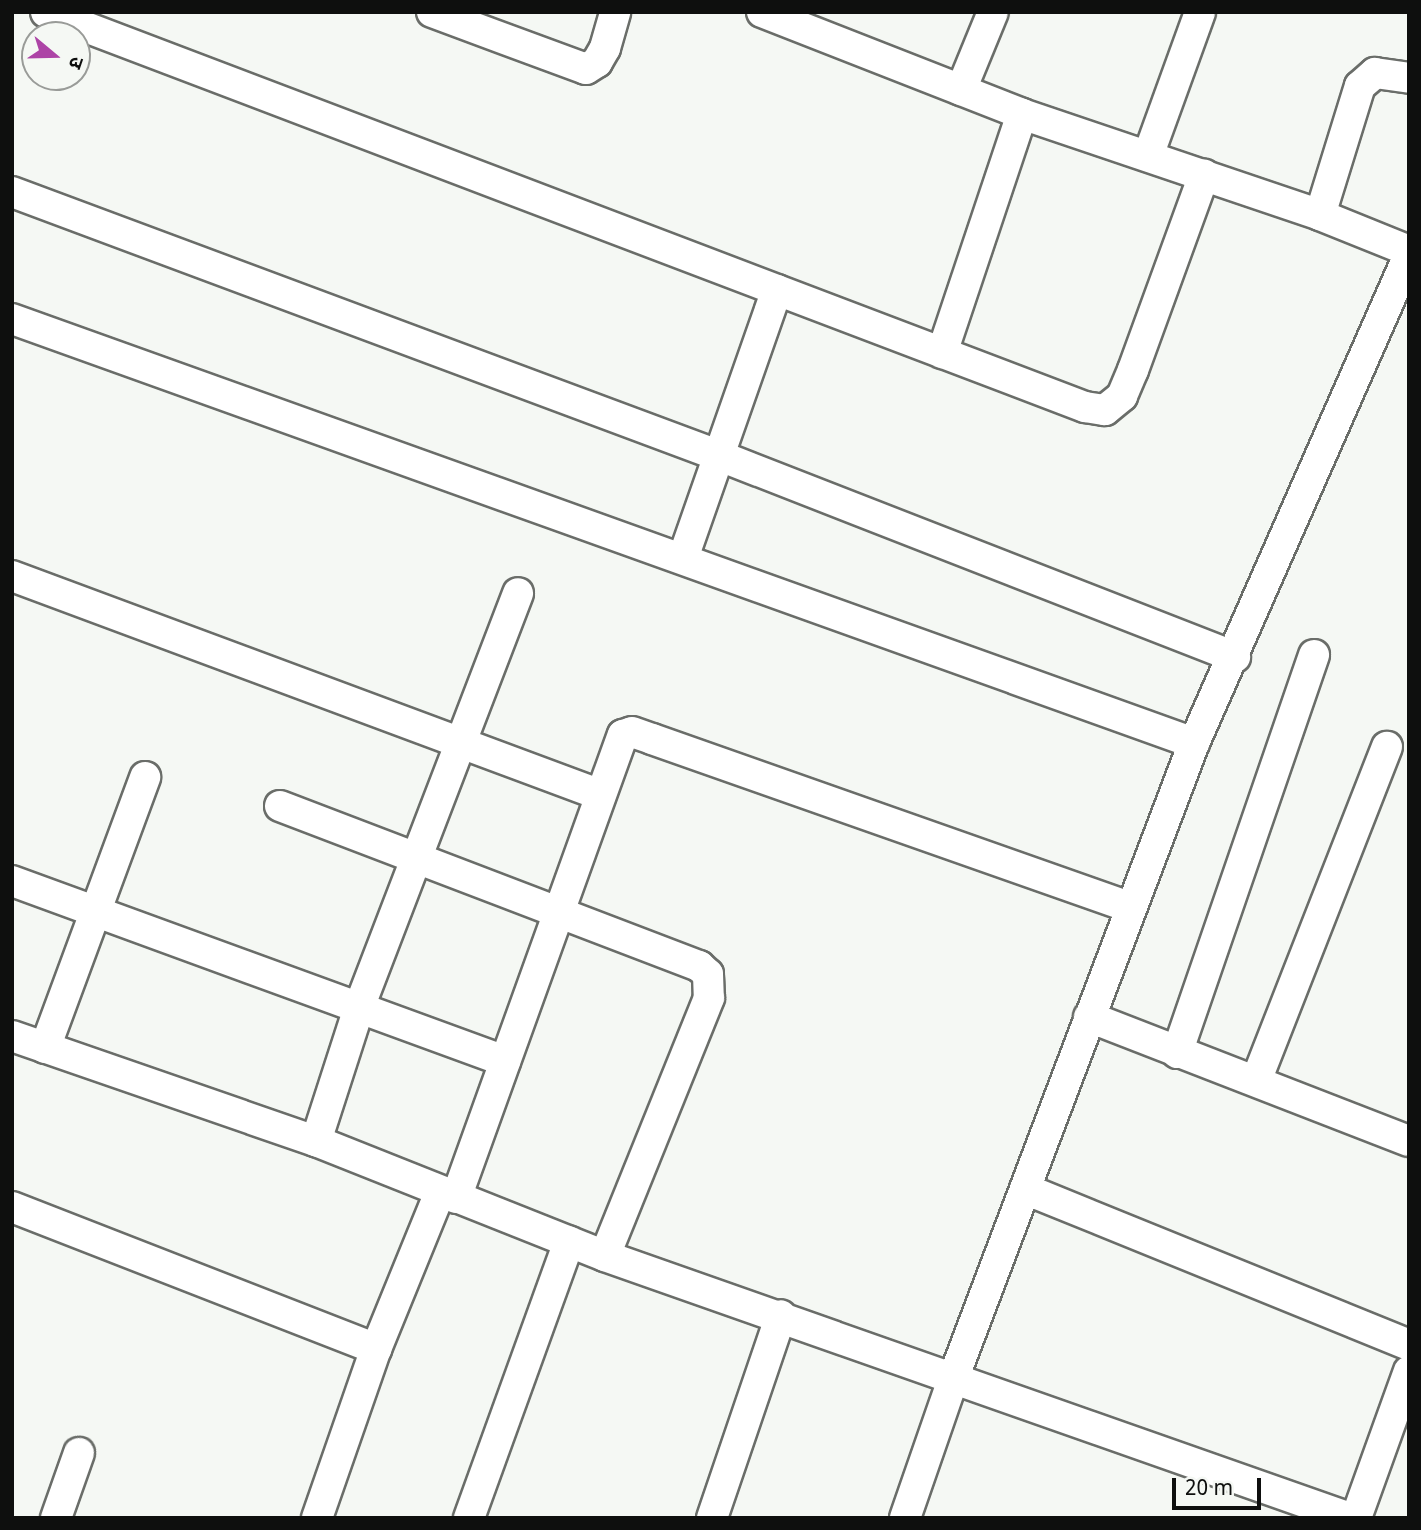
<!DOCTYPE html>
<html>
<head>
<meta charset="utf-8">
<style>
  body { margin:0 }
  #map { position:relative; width:1421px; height:1530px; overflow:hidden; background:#f5f8f4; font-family:Georgia,"Noto Sans Devanagari",serif }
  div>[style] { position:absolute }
  .roads { filter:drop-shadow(2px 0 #6a6d69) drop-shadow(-2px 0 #6a6d69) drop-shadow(0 2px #6a6d69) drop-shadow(0 -2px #6a6d69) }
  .street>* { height:30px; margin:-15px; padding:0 15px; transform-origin:15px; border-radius:15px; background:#fff }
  span { translate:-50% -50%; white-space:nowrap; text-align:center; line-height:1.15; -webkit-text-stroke:7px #f5f8f4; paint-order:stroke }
  .frame { position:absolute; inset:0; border:14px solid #0e0f0e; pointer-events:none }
  .north { position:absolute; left:21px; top:21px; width:70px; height:70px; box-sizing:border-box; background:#f5f8f4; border:2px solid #999b98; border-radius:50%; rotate:109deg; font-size:19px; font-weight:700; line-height:28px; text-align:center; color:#0e0f0e }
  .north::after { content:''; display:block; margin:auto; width:24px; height:32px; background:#ad44a6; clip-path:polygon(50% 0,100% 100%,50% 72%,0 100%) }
  .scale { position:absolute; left:1172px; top:1478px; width:89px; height:32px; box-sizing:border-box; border:4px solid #0e0f0e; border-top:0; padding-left:9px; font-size:21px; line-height:24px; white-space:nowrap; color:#0e0f0e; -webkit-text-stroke:5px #f5f8f4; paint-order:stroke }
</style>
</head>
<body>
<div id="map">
  <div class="roads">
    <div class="street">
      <i style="left:46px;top:12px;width:1112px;rotate:20.82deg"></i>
      <i style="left:1085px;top:407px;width:20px;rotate:9deg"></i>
      <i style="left:1105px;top:410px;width:22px;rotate:-39deg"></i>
      <i style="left:1122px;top:396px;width:28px;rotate:-67deg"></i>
      <i style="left:1133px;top:370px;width:208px;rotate:-70deg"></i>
      <i style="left:432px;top:12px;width:164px;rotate:20.3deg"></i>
      <i style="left:586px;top:69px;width:13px;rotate:-32deg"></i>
      <i style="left:597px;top:62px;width:16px;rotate:-60deg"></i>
      <i style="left:605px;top:48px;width:37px;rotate:-74deg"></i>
      <i style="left:762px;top:12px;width:279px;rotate:21.4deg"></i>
      <i style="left:1022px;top:114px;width:315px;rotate:18.7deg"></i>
      <i style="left:1320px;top:215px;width:96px;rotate:22deg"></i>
      <i style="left:961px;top:90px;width:84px;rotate:-67.7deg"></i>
      <i style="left:1148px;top:156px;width:153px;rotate:-70.1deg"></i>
      <i style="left:12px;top:192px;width:756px;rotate:20.45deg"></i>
      <i style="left:720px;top:456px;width:553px;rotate:21.32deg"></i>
      <i style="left:1320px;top:215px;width:135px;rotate:-72.8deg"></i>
      <i style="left:1360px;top:86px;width:20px;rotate:-41deg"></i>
      <i style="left:1375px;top:73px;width:34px;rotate:8deg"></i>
      <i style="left:12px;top:319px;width:1256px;rotate:19.73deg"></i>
      <i style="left:942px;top:353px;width:252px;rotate:-71.5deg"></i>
      <i style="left:683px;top:558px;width:284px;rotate:-70.7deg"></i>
      <i style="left:12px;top:576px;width:628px;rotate:20.4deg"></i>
      <i style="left:280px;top:806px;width:449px;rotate:20.9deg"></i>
      <i style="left:699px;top:966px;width:12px;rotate:42deg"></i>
      <i style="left:708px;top:974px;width:24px;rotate:88deg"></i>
      <i style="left:709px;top:998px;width:278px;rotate:112deg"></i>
      <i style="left:12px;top:881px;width:525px;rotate:20.06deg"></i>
      <i style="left:1089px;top:1017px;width:343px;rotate:21.2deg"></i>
      <i style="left:12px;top:1036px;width:322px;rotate:19.1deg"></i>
      <i style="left:316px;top:1141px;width:311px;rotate:21.7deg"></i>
      <i style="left:605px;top:1256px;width:790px;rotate:19.38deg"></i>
      <i style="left:45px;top:1048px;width:289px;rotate:-69.7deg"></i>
      <i style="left:1177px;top:1053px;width:421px;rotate:-71deg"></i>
      <i style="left:1256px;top:1081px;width:359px;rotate:-68.6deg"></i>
      <i style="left:316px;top:1141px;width:143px;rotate:-72.1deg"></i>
      <i style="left:360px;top:1005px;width:441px;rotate:-69deg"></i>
      <i style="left:1025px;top:1189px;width:414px;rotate:22.1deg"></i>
      <i style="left:456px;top:1198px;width:492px;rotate:-70.2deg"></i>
      <i style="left:623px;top:735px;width:9px;rotate:-18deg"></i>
      <i style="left:632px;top:732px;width:21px;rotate:19deg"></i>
      <i style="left:652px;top:739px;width:506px;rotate:19.4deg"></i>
      <i style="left:12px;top:1207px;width:391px;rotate:21.3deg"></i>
      <i style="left:376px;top:1349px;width:170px;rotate:-67.8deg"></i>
      <i style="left:56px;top:1518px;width:69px;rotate:-70.5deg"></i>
      <i style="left:317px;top:1518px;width:179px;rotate:-70.8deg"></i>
      <i style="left:469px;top:1518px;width:294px;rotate:-70.1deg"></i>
      <i style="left:712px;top:1518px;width:214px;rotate:-71.2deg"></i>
      <i style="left:905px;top:1518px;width:147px;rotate:-70.9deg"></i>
      <i style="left:953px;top:1379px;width:680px;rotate:-69.25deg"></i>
      <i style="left:1194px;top:743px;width:533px;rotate:-66.22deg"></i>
      <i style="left:1356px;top:1518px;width:156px;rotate:-70.2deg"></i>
    </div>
  </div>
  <div class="frame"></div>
  <div class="north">उ</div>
  <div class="scale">20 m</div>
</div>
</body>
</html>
